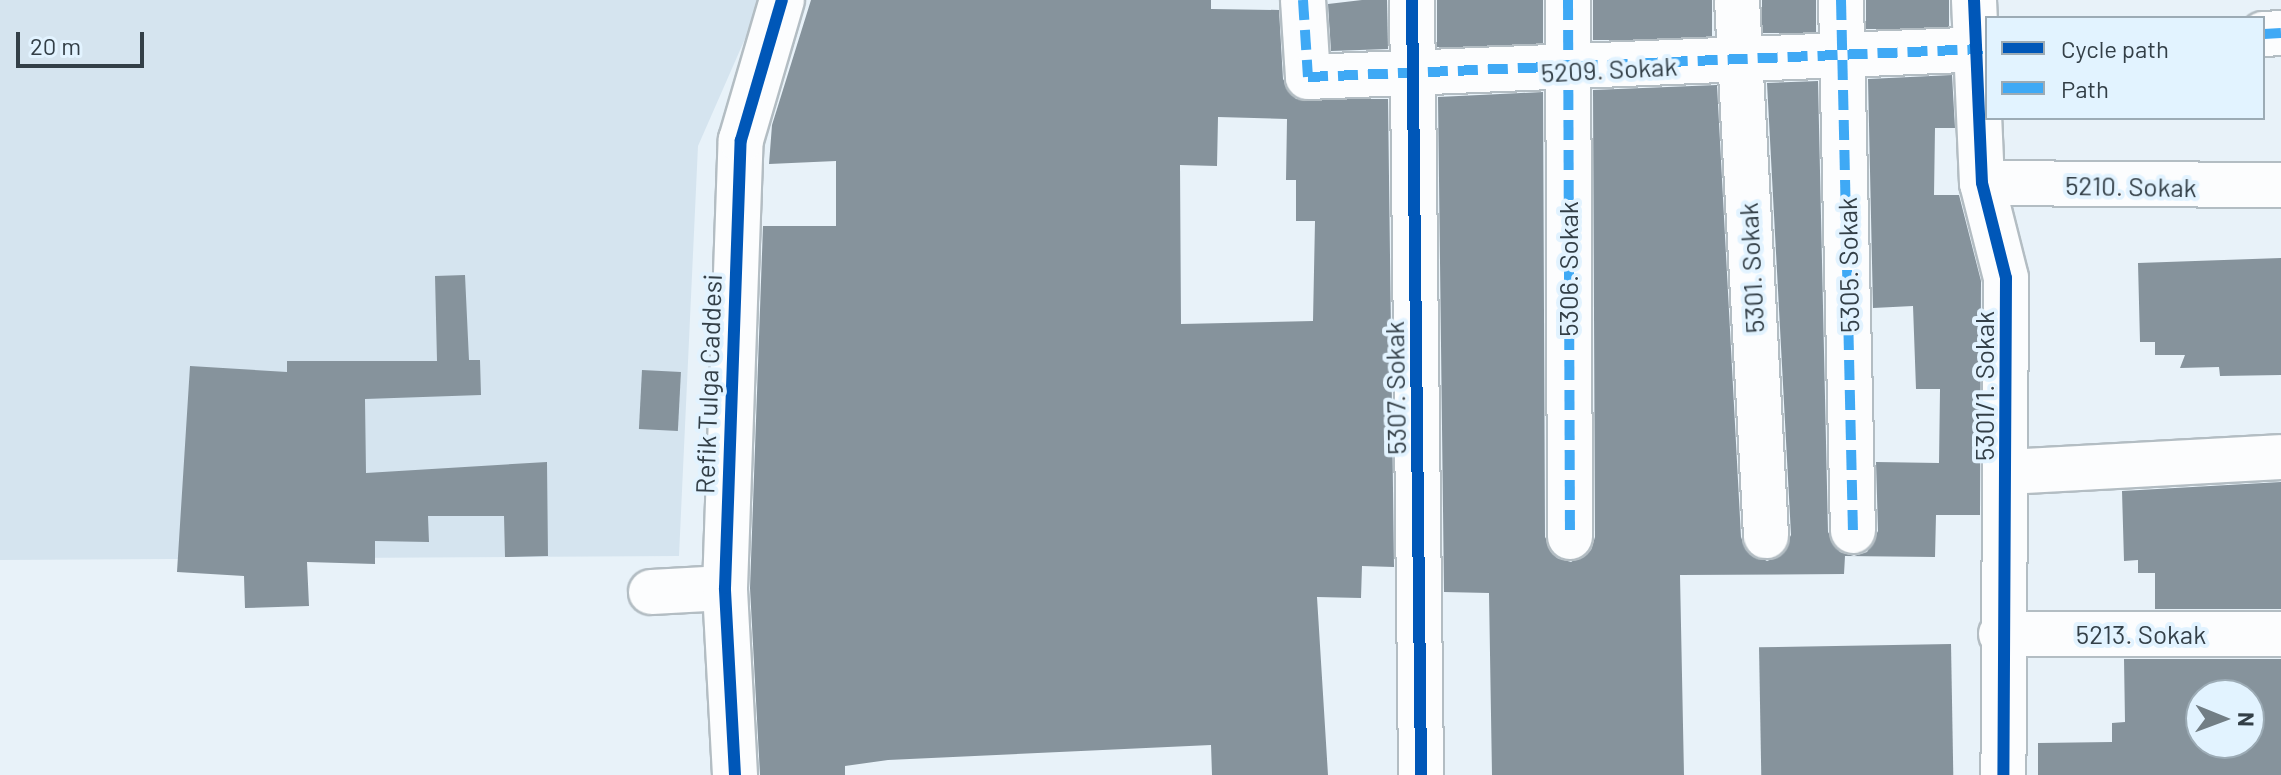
<!DOCTYPE html>
<html>
<head>
<meta charset="utf-8">
<style>
  body { margin:0 }
  #map { position:relative; width:2281px; height:775px; overflow:hidden; background:#e8f2f9; font-family:Barlow,sans-serif }
  div>[style] { position:absolute }
  .built>* { inset:0; background:#d5e4ef }
  .building>* { inset:0; background:#86939c; transform-origin:0 0 }
  .roads { filter:drop-shadow(2px 0 #b3bdc3) drop-shadow(-2px 0 #b3bdc3) drop-shadow(0 2px #b3bdc3) drop-shadow(0 -2px #b3bdc3) }
  .minor>* { height:44px; margin:-22px; padding:0 22px; transform-origin:22px; border-radius:22px; background:#fcfdfe }
  .quiet>* { height:10px; margin-top:-5px; transform-origin:0; background:repeating-linear-gradient(90deg,#3fa9f5 0 20px,transparent 0 30px) }
  .cycleway>* { height:12px; margin:-6px; padding:0 6px; transform-origin:6px; border-radius:6px; background:#0057b8 }
  span { translate:-50% -50%; white-space:nowrap; text-align:center; line-height:1.15; -webkit-text-stroke:8px #e2f3ff; paint-order:stroke }
  .street-label { font-size:26px; color:#333f47 }
  .legend { position:absolute; left:1985px; top:16px; width:280px; height:104px; box-sizing:border-box; background:#e2f3ff; border:2px solid #9cabb5; margin:0; padding:10px 14px; list-style:none; font-size:24px; color:#333f47 }
  .legend li { display:flex; align-items:center; gap:16px; height:40px }
  .legend b { width:40px; border:2px solid #9cabb5 }
  .north { position:absolute; left:2185px; top:679px; width:80px; height:80px; box-sizing:border-box; background:#e2f3ff; border:2px solid #9cabb5; border-radius:50%; rotate:91deg; font-size:22px; font-weight:700; line-height:32px; text-align:center; color:#333f47 }
  .north::after { content:''; display:block; margin:auto; width:28px; height:36px; background:#727e85; clip-path:polygon(50% 0,100% 100%,50% 72%,0 100%) }
  .scale { position:absolute; left:16px; top:32px; width:128px; height:36px; box-sizing:border-box; border:4px solid #333f47; border-top:0; padding-left:10px; font-size:24px; line-height:28px; white-space:nowrap; color:#333f47; -webkit-text-stroke:6px #e2f3ff; paint-order:stroke }
</style>
</head>
<body>
<div id="map">
  <div class="built">
    <i style="clip-path:polygon(0 0,762px 0,698px 146px,679px 556px,0 560px)"></i>
  </div>
  <div class="building">
    <i style="clip-path:polygon(evenodd,811px 0,1211px 0,1211px 9px,1279px 10px,1283px 79px,1296px 99px,1388px 99px,1394px 567px,1362px 566px,1361px 598px,1317px 597px,1328px 775px,1212px 775px,1211px 745px,888px 760px,845px 766px,845px 775px,760px 775px,750px 588px,763px 226px,836px 226px,836px 161px,769px 164px,772px 125px,811px 0,1218px 117px,1287px 119px,1286px 180px,1296px 180px,1296px 221px,1315px 221px,1313px 321px,1181px 324px,1180px 165px,1217px 166px,1218px 117px)"></i>
    <i style="clip-path:polygon(1362px 0,1387px 0,1388px 49px,1331px 51px,1328px 4px)"></i>
    <i style="left:1437px;top:0;width:106px;height:47px"></i>
    <i style="left:1593px;top:0;width:119px;height:40px"></i>
    <i style="left:1762px;top:0;width:54px;height:33px"></i>
    <i style="left:1866px;top:0;width:83px;height:29px"></i>
    <i style="clip-path:polygon(1952px 75px,1955px 128px,1935px 128px,1934px 195px,1959px 195px,1981px 281px,1980px 515px,1936px 515px,1935px 557px,1845px 556px,1844px 574px,1680px 575px,1684px 775px,1492px 775px,1489px 593px,1444px 592px,1438px 97px,1543px 92px,1545px 537px,1557px 558px,1571px 562px,1591px 550px,1595px 537px,1593px 90px,1717px 85px,1741px 537px,1746px 550px,1767px 561px,1780px 556px,1791px 535px,1767px 83px,1818px 81px,1828px 532px,1840px 552px,1854px 556px,1867px 552px,1878px 531px,1876px 462px,1939px 463px,1940px 389px,1916px 389px,1913px 306px,1873px 308px,1868px 79px)"></i>
    <i style="clip-path:polygon(2281px 258px,2281px 375px,2220px 376px,2219px 367px,2180px 368px,2185px 355px,2155px 355px,2155px 342px,2140px 342px,2138px 263px)"></i>
    <i style="clip-path:polygon(465px 275px,469px 360px,480px 360px,481px 395px,365px 399px,366px 473px,547px 462px,548px 556px,505px 557px,504px 516px,428px 516px,429px 542px,375px 541px,375px 564px,307px 562px,309px 606px,245px 608px,244px 576px,177px 572px,190px 366px,287px 372px,287px 361px,437px 361px,435px 276px)"></i>
    <i style="left:642px;top:370px;width:39px;height:59px;rotate:3deg"></i>
    <i style="clip-path:polygon(2281px 482px,2281px 609px,2155px 609px,2155px 573px,2138px 573px,2138px 560px,2124px 561px,2122px 491px)"></i>
    <i style="left:1951px;top:644px;width:131px;height:192px;rotate:89deg"></i>
    <i style="clip-path:polygon(evenodd,2124px 659px,2281px 659px,2281px 775px,2038px 775px,2038px 743px,2112px 742px,2112px 723px,2125px 722px,2124px 659px,2201px 695px,2249px 695px,2249px 743px,2201px 743px,2201px 695px)"></i>
  </div>
  <div class="roads">
    <div class="minor">
      <i style="left:1303px;top:0;width:77px;rotate:86.3deg"></i>
      <i style="left:1308px;top:77px;width:680px;rotate:-2.36deg"></i>
      <i style="left:1412px;top:0;width:775px;rotate:89.33deg"></i>
      <i style="left:1568px;top:0;width:537px;rotate:89.79deg"></i>
      <i style="left:1737px;top:0;width:537px;rotate:86.9deg"></i>
      <i style="left:1841px;top:0;width:531px;rotate:88.71deg"></i>
      <i style="left:1974px;top:0;width:183px;rotate:87.5deg"></i>
      <i style="left:1982px;top:183px;width:98px;rotate:75.8deg"></i>
      <i style="left:2006px;top:278px;width:497px;rotate:90.3deg"></i>
      <i style="left:2263px;top:34px;width:18px;rotate:-3deg"></i>
      <i style="left:1982px;top:183px;width:299px;rotate:0.4deg"></i>
      <i style="left:2006px;top:472px;width:275px;rotate:-3.1deg"></i>
      <i style="left:651px;top:592px;width:74px;rotate:-3.1deg"></i>
      <i style="left:2001px;top:634px;width:280px"></i>
      <i style="left:735px;top:775px;width:187px;rotate:-93.1deg"></i>
      <i style="left:725px;top:588px;width:448px;rotate:-88deg"></i>
      <i style="left:741px;top:140px;width:146px;rotate:-73.7deg"></i>
    </div>
  </div>
  <div class="quiet">
    <i style="left:1303px;top:0;width:77px;rotate:86.3deg"></i>
    <i style="left:1308px;top:77px;width:675px;rotate:-2.38deg"></i>
    <i style="left:1568px;top:0;width:537px;rotate:89.79deg"></i>
    <i style="left:1841px;top:0;width:531px;rotate:88.71deg"></i>
    <i style="left:2263px;top:34px;width:18px;rotate:-3deg"></i>
  </div>
  <div class="cycleway">
    <i style="left:1412px;top:0;width:775px;rotate:89.33deg"></i>
    <i style="left:1974px;top:0;width:183px;rotate:87.5deg"></i>
    <i style="left:1982px;top:183px;width:98px;rotate:75.8deg"></i>
    <i style="left:2006px;top:278px;width:497px;rotate:90.3deg"></i>
    <i style="left:735px;top:775px;width:187px;rotate:-93.1deg"></i>
    <i style="left:725px;top:588px;width:448px;rotate:-88deg"></i>
    <i style="left:741px;top:140px;width:146px;rotate:-73.7deg"></i>
  </div>
  <div class="street-label">
    <span style="left:1609px;top:69px;rotate:-3deg">5209. Sokak</span>
    <span style="left:2131px;top:186px;rotate:1deg">5210. Sokak</span>
    <span style="left:1848px;top:265px;rotate:-91deg">5305. Sokak</span>
    <span style="left:1751px;top:268px;rotate:-93deg">5301. Sokak</span>
    <span style="left:1568px;top:269px;rotate:-90deg">5306. Sokak</span>
    <span style="left:708px;top:384px;rotate:-88deg">Refik Tulga Caddesi</span>
    <span style="left:1984px;top:386px;rotate:-90deg">5301/1. Sokak</span>
    <span style="left:1395px;top:388px;rotate:-91deg">5307. Sokak</span>
    <span style="left:2141px;top:634px">5213. Sokak</span>
  </div>
  <ul class="legend">
  <li><b style="height:10px;background:#0057b8"></b>Cycle path</li>
  <li><b style="height:10px;background:#3fa9f5"></b>Path</li>
  </ul>
  <div class="north">N</div>
  <div class="scale">20 m</div>
</div>
</body>
</html>
